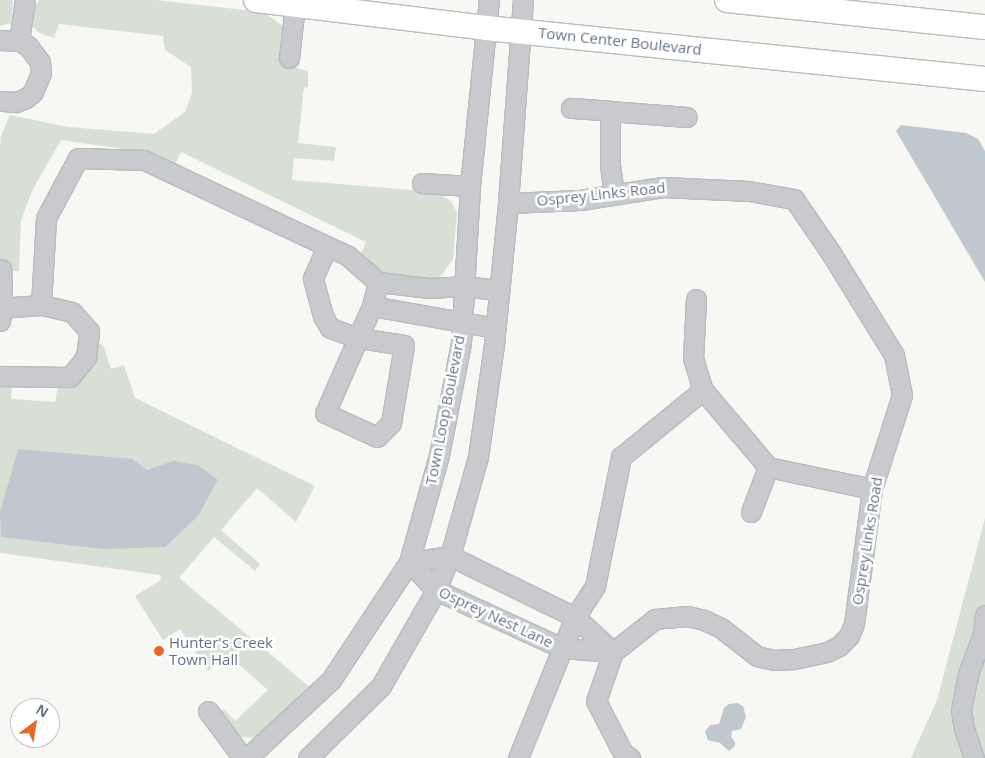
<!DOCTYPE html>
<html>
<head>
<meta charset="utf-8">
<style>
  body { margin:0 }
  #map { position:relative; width:985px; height:758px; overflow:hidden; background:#f7f7f4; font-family:"Open Sans",sans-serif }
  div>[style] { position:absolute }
  .green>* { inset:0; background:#d8dfd5 }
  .water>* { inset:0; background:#bfc8ce }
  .roads { filter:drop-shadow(1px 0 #b8bbc0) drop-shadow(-1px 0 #b8bbc0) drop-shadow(0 1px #b8bbc0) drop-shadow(0 -1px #b8bbc0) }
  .minor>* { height:19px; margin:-9.5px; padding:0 9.5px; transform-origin:9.5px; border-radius:9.5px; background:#c8cace }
  .major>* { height:24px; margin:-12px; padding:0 12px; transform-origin:12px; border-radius:12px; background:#fff }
  .dots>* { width:14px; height:14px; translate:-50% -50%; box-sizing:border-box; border:2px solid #fff; border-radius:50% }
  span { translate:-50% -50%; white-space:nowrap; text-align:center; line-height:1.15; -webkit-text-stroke:5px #fff; paint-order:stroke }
  .street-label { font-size:15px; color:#667486 }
  .poi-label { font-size:15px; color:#667486 }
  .left { translate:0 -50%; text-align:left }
  .north { position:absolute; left:10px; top:698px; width:50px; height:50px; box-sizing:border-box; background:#fff; border:1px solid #c2c7cf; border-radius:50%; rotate:31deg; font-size:14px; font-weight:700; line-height:20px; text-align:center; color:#667486 }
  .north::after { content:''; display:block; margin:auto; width:18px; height:22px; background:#e76724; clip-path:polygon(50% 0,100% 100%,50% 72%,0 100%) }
</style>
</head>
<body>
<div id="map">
  <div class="green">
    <i style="clip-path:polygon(0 0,12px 0,13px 2px,11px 23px,0 26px)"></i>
    <i style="clip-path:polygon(39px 0,155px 0,263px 12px,283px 26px,281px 56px,295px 68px,308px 71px,308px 88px,304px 87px,298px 143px,336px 147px,334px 161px,294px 158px,292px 180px,434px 192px,450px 200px,457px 212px,453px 259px,442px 275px,425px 282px,397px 279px,374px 269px,360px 256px,366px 242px,181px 152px,175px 164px,152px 153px,61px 140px,33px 189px,21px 220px,19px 271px,0 271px,0 149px,1px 136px,10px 115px,68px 127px,154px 134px,185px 112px,192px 93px,191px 67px,165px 50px,163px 36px,59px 24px,54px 38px,39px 33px,31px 24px,34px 8px)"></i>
    <i style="clip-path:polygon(101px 344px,104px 347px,111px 369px,124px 365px,135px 398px,315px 486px,296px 522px,257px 488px,221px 530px,260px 564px,255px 571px,214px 537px,179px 578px,311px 688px,256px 738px,240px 737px,228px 726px,220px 712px,224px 709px,235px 721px,268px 690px,228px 655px,208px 671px,180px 629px,163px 640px,135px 596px,161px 580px,160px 575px,0 553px,0 384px,12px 385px,11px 399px,55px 402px,58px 386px,72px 386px,94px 362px,98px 345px)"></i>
    <i style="clip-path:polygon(985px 518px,985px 758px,911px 758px,937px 700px)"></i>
  </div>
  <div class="water">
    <i style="clip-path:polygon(901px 125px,966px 133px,978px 139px,985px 151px,985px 282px,896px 131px)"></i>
    <i style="clip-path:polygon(18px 449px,132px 459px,147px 470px,173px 461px,198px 465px,218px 480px,198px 516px,165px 547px,103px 549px,1px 537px,0 512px)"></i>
    <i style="clip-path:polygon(737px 703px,743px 706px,746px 717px,741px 729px,732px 731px,731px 737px,735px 742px,735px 746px,729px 751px,720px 743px,708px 740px,705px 732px,710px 725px,719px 724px,724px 708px,729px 704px)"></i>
  </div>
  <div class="roads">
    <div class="minor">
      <i style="left:0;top:40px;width:19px;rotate:3deg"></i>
      <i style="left:19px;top:41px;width:10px;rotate:29deg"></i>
      <i style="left:28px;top:46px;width:20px;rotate:53deg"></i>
      <i style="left:40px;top:62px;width:11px;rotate:85deg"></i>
      <i style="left:41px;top:73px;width:21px;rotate:113deg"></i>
      <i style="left:33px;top:92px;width:9px;rotate:139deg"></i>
      <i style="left:26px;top:98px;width:11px;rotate:158deg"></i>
      <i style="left:16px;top:102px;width:16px;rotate:-176deg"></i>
      <i style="left:19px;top:41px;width:41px;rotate:-81.7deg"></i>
      <i style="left:289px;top:58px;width:53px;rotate:-83.5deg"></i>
      <i style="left:571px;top:108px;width:39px;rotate:4deg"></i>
      <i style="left:422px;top:183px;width:48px;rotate:3.6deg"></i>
      <i style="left:614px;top:194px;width:30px;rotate:-98deg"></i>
      <i style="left:610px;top:164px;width:53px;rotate:-90deg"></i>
      <i style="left:610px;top:111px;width:77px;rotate:4.5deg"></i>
      <i style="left:508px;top:203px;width:72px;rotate:-2.4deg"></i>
      <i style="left:580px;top:200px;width:84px;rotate:-8.9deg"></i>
      <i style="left:663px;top:187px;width:86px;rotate:2.7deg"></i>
      <i style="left:749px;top:191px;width:46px;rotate:10.1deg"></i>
      <i style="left:794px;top:199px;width:65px;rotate:55.6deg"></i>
      <i style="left:831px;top:253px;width:120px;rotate:58.3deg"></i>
      <i style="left:894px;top:355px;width:41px;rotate:78.7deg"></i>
      <i style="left:902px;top:395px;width:99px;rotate:107.7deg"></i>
      <i style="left:872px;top:489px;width:136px;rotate:97.6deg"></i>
      <i style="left:854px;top:624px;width:13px;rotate:113deg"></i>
      <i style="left:849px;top:636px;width:14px;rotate:135deg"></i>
      <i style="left:839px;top:646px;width:13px;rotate:153deg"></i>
      <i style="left:827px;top:652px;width:35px;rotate:168deg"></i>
      <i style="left:793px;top:659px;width:19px;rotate:177deg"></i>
      <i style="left:774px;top:660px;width:17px;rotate:-167deg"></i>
      <i style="left:757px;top:656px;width:46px;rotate:-142.1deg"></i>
      <i style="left:721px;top:628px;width:19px;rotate:-155deg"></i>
      <i style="left:704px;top:620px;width:16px;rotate:-166deg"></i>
      <i style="left:688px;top:616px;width:33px;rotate:175deg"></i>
      <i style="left:655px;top:619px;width:53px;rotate:141.8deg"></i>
      <i style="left:613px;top:652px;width:52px;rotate:109.1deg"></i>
      <i style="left:596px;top:701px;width:59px;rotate:62.6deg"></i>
      <i style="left:623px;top:753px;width:9px;rotate:36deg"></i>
      <i style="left:378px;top:282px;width:25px;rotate:104deg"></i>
      <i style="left:372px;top:306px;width:35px;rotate:114deg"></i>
      <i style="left:358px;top:338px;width:82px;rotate:113.7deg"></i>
      <i style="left:325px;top:413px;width:57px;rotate:24.8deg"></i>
      <i style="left:377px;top:437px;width:20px;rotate:-45deg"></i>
      <i style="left:391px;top:423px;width:79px;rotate:-80.5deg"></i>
      <i style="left:404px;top:345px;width:47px;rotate:-171.3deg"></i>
      <i style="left:358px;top:338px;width:30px;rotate:-160deg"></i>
      <i style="left:330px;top:328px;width:14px;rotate:-120deg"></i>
      <i style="left:323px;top:316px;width:39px;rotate:-105deg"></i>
      <i style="left:313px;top:278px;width:35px;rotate:-66deg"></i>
      <i style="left:327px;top:246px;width:23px;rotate:25deg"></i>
      <i style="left:348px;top:256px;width:40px;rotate:41deg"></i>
      <i style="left:378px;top:282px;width:50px;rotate:6.8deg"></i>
      <i style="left:428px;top:288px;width:36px;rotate:-3deg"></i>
      <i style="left:464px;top:286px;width:35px;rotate:7deg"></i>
      <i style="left:696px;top:299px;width:59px;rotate:92.9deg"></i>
      <i style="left:693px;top:358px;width:34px;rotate:73deg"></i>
      <i style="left:703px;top:390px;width:101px;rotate:49.8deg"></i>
      <i style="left:768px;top:467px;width:106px;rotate:11.9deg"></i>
      <i style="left:41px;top:305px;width:87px;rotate:-86.7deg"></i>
      <i style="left:46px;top:218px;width:68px;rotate:-61.9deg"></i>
      <i style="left:78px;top:158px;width:66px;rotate:1.7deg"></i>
      <i style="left:144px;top:160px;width:202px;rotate:25.2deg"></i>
      <i style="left:372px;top:306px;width:125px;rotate:10.1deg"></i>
      <i style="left:0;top:321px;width:13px;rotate:-81deg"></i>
      <i style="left:2px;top:308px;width:39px;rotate:-91deg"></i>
      <i style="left:0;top:376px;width:70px;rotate:0.8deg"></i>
      <i style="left:70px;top:377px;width:26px;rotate:-51deg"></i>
      <i style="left:86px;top:357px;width:26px;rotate:-83deg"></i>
      <i style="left:89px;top:331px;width:25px;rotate:-132deg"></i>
      <i style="left:72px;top:312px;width:32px;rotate:-167deg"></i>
      <i style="left:41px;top:305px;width:39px;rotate:176deg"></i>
      <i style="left:751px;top:512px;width:48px;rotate:-69.3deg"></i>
      <i style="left:409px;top:562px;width:41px;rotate:-8.3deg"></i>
      <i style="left:450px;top:556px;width:139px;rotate:26deg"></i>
      <i style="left:575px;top:617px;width:52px;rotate:42.6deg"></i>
      <i style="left:409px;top:562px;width:39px;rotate:46deg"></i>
      <i style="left:436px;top:590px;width:139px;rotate:24.7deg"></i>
      <i style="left:562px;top:648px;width:51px;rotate:4.5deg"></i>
      <i style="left:208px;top:711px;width:59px;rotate:53.3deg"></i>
      <i style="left:247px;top:758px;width:115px;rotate:-42.9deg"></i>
      <i style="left:331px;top:680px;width:141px;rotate:-56.5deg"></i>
      <i style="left:409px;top:562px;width:111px;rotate:-74.3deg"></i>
      <i style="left:439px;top:455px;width:114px;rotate:-78.9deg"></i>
      <i style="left:461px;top:343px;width:157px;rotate:-86.7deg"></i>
      <i style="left:470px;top:186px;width:187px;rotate:-84.2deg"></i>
      <i style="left:308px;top:758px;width:103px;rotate:-44.6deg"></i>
      <i style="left:381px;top:686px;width:111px;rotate:-60.2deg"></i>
      <i style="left:436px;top:590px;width:37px;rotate:-68deg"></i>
      <i style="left:450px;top:556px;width:103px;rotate:-74.2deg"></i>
      <i style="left:478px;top:457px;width:114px;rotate:-81.9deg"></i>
      <i style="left:494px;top:344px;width:142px;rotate:-84.3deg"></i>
      <i style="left:508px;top:203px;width:204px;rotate:-85.8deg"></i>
      <i style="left:518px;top:758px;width:152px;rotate:-68deg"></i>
      <i style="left:575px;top:617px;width:37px;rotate:-57deg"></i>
      <i style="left:595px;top:586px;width:132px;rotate:-78.6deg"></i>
      <i style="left:621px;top:457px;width:106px;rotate:-39.3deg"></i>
      <i style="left:974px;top:758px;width:31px;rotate:-109deg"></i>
      <i style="left:964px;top:729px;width:19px;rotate:-99deg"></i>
      <i style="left:961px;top:710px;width:37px;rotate:-79deg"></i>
      <i style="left:968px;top:674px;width:43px;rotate:-69.4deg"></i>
      <i style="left:983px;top:634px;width:19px;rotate:-84deg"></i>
    </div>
    <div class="major">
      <i style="left:256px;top:0;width:232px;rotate:6.9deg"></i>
      <i style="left:486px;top:28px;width:502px;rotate:5.84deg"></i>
      <i style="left:727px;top:0;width:259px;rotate:6deg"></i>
    </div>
  </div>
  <div class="dots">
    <i style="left:159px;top:651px;background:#e76724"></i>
  </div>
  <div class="street-label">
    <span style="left:620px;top:41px;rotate:6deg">Town Center Boulevard</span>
    <span style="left:601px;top:194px;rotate:-6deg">Osprey Links Road</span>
    <span style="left:445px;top:410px;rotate:-79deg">Town Loop Boulevard</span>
    <span style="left:867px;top:541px;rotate:-81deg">Osprey Links Road</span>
    <span style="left:496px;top:617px;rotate:25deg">Osprey Nest Lane</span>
  </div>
  <div class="poi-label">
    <span class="left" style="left:169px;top:651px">Hunter's Creek<br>Town Hall</span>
  </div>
  <div class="north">N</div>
</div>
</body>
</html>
